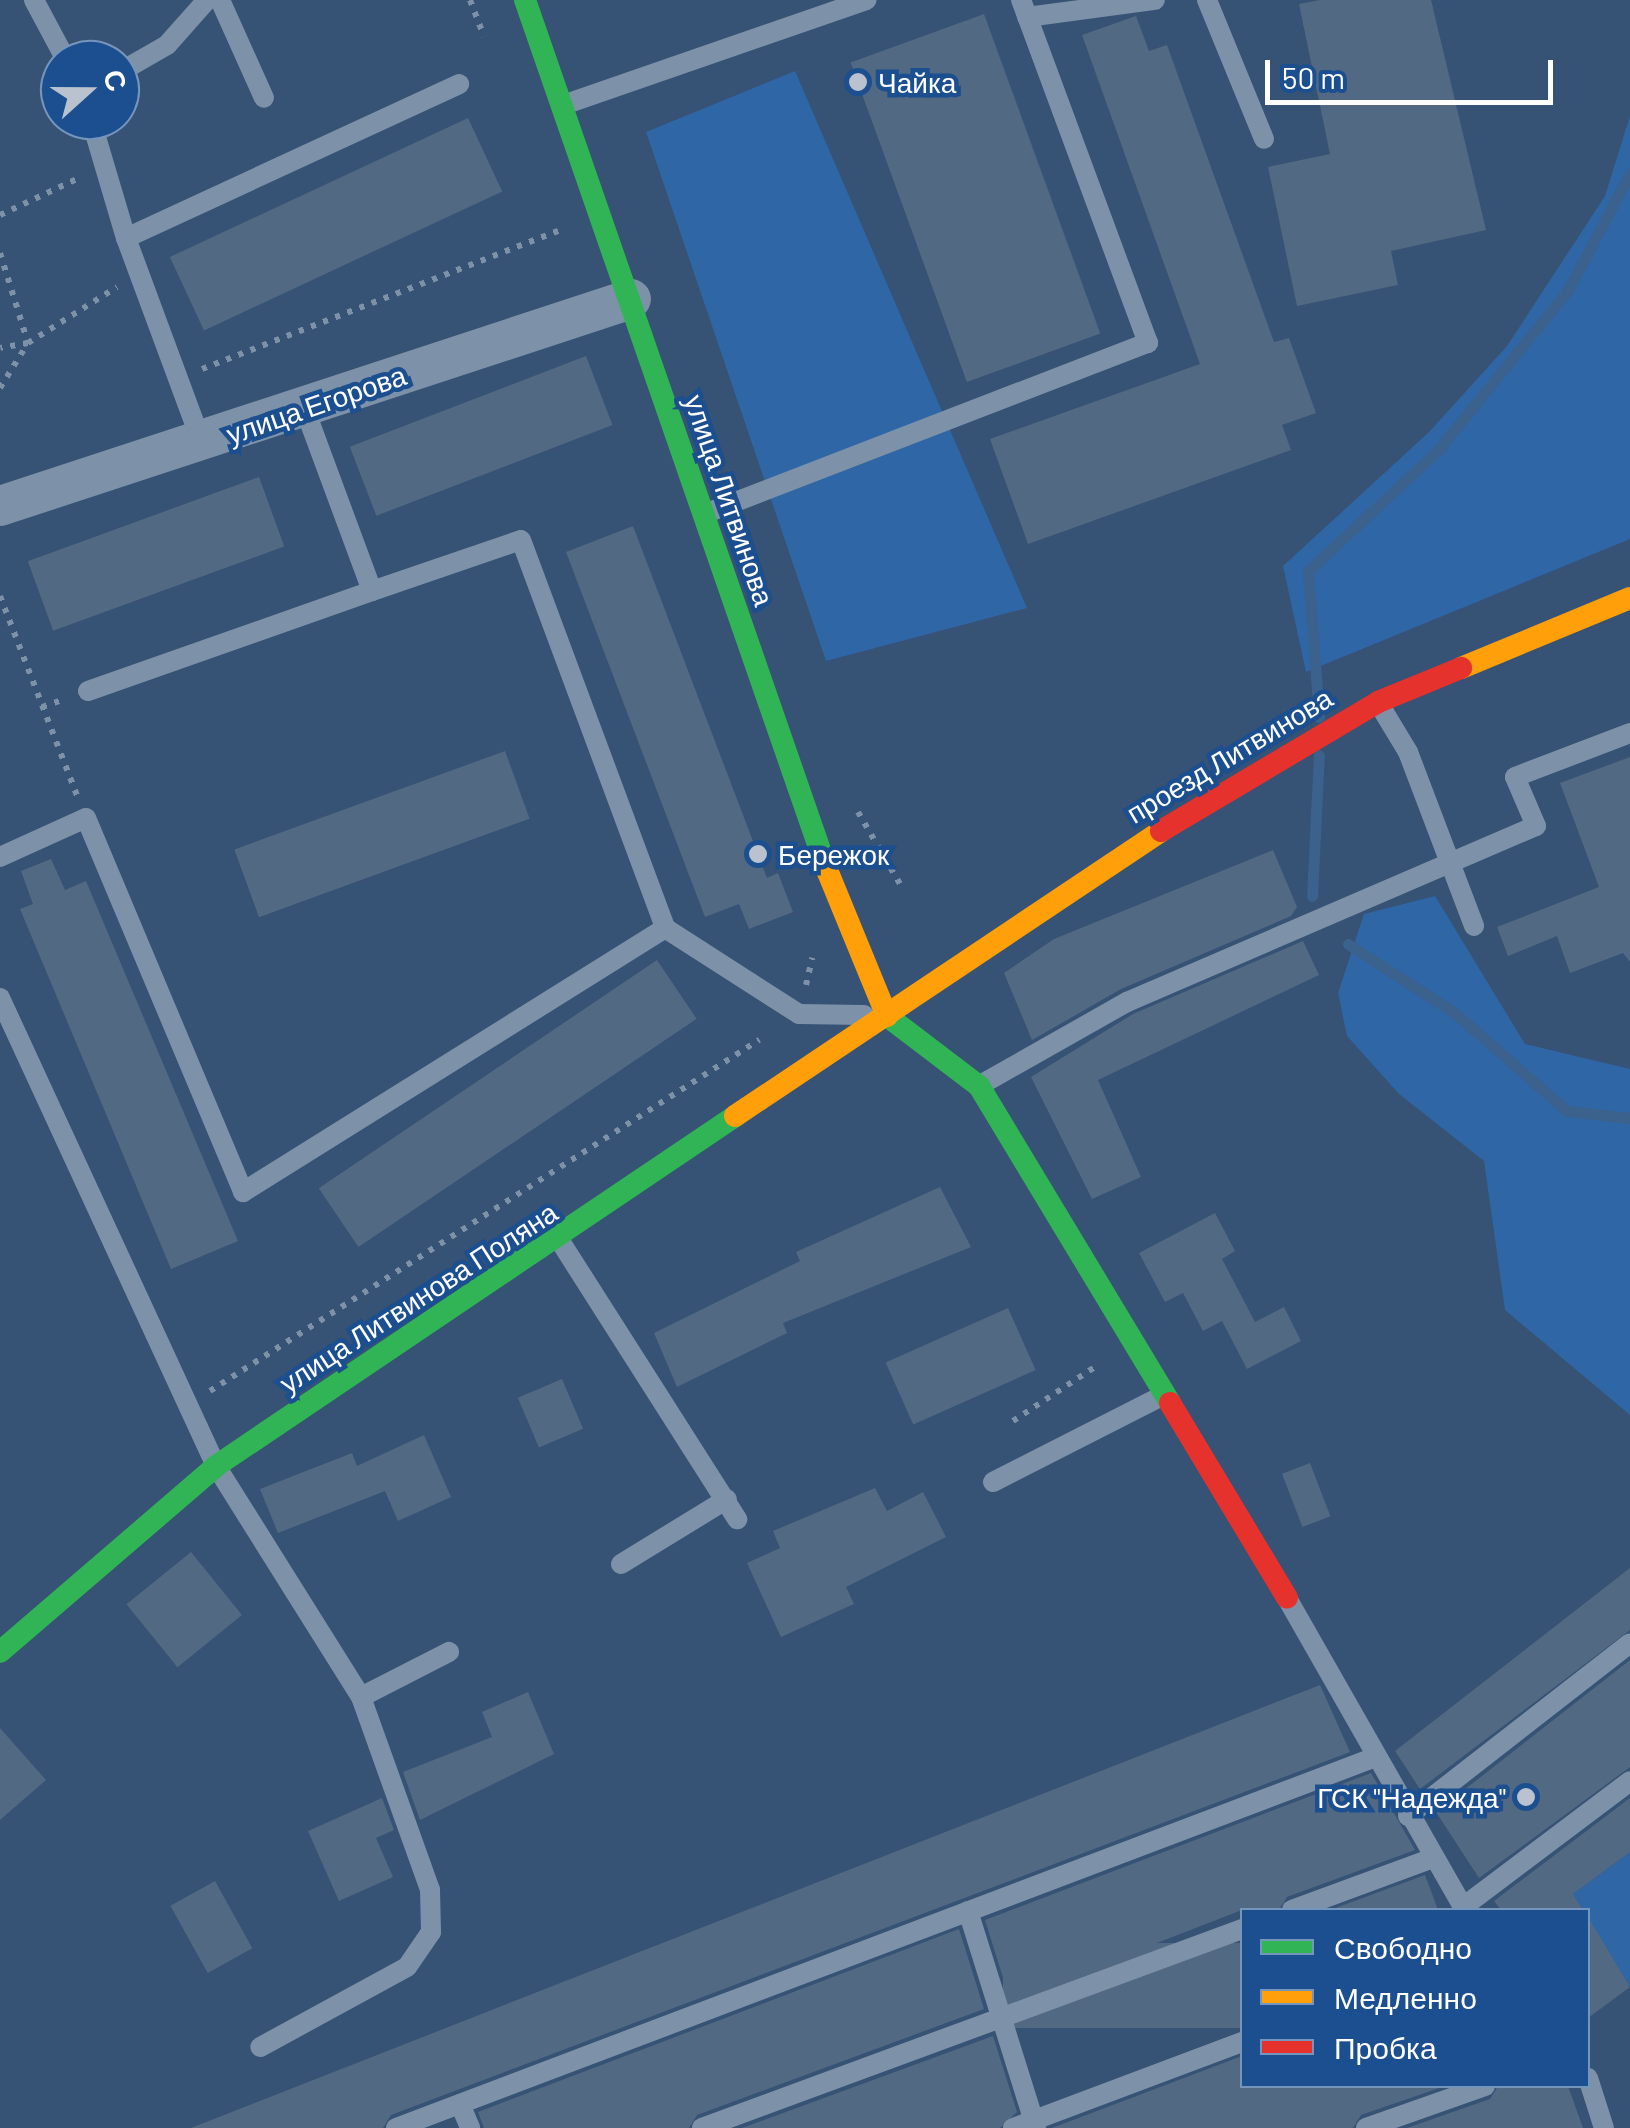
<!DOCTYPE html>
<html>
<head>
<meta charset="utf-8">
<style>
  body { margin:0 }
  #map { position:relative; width:1630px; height:2128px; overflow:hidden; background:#365274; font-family:Barlow,sans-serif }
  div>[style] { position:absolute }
  .green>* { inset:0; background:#2f66a5 }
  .stream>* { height:11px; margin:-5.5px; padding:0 5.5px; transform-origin:5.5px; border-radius:5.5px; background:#3b618d }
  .building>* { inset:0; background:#526984; transform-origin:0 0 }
  .path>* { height:6px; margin-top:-3px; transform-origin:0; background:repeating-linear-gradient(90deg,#7d92a8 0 5px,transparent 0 13px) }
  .lane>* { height:20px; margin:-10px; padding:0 10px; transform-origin:10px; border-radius:10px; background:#7d92a8 }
  .street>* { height:40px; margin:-20px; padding:0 20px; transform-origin:20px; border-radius:20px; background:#7d92a8 }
  .fast>* { height:22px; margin:-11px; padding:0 11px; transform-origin:11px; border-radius:11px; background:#30b455 }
  .slow>* { height:22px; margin:-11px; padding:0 11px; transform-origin:11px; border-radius:11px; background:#ff9f0a }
  .jam>* { height:22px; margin:-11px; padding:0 11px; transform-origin:11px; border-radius:11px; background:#e5322d }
  .dots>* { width:28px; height:28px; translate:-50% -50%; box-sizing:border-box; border:5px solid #1b4f8f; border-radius:50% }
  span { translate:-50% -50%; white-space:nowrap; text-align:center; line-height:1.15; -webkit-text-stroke:9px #1b4f8f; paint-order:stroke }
  .poi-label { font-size:28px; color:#fff }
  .left { translate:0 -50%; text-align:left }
  .right { translate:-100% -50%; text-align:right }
  .street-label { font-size:28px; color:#fff }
  .legend { position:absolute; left:1240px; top:1908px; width:350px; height:180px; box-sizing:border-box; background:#1b4f8f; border:2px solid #7695bc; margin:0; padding:12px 18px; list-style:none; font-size:30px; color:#fff }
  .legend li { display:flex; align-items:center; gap:20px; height:50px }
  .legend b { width:50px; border:2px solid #7695bc }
  .north { position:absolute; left:40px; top:40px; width:100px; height:100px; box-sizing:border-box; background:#1b4f8f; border:2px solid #7695bc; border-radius:50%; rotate:69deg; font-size:28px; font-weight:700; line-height:40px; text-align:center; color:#fff }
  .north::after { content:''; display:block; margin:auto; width:35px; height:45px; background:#b9c2ce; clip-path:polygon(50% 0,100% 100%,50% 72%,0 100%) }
  .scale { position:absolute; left:1265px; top:60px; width:288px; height:45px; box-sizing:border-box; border:5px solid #fff; border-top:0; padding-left:12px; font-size:30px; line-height:35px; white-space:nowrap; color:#fff; -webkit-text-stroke:8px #1b4f8f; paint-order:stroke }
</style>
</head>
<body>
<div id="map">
  <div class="green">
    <i style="clip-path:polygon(795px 71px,1027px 608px,826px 661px,646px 132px)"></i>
    <i style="clip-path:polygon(1630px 116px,1630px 539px,1306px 672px,1283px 566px,1429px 432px,1507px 346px,1605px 196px)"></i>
    <i style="clip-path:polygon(1435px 896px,1525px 1044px,1630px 1069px,1630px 1415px,1505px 1310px,1484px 1161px,1399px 1094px,1347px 1036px,1338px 993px,1364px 914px)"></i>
    <i style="clip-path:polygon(1630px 1852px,1630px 1987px,1573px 1894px)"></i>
  </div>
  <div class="stream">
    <i style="left:1319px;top:717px;width:146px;rotate:-94.3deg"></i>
    <i style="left:1308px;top:571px;width:178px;rotate:-42.9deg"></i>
    <i style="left:1438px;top:450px;width:206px;rotate:-50.9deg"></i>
    <i style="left:1568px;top:290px;width:132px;rotate:-62.1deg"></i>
    <i style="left:1312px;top:896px;width:141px;rotate:-87.2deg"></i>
    <i style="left:1348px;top:944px;width:127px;rotate:32.8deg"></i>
    <i style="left:1455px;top:1013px;width:149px;rotate:41.2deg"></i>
    <i style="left:1567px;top:1111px;width:63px;rotate:6.3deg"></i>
  </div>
  <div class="building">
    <i style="clip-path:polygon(1320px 0,1431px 0,1486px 230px,1391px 251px,1398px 285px,1297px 306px,1268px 167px,1330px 154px,1299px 4px)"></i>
    <i style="left:984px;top:14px;width:340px;height:142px;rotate:70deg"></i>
    <i style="clip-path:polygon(1136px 16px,1149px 51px,1167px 45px,1274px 342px,1289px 338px,1316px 413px,1282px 425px,1291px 450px,1028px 544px,990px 439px,1200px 364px,1082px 35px)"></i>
    <i style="left:468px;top:118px;width:81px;height:329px;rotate:65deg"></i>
    <i style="left:586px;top:356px;width:74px;height:253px;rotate:69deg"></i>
    <i style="left:259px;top:477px;width:74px;height:246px;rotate:70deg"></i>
    <i style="clip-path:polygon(633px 526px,767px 878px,778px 873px,793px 912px,749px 929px,739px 904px,705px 917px,566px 552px)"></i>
    <i style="left:505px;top:751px;width:72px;height:288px;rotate:70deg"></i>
    <i style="clip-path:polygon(1630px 757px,1630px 962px,1623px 953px,1570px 973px,1557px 936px,1508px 956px,1497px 927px,1599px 887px,1560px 783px)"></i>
    <i style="clip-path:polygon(1273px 850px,1297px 907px,1291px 916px,1121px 989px,1032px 1040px,1004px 973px,1054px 939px)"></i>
    <i style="clip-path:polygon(51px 859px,65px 890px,86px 881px,238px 1241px,171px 1269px,20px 909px,33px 904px,21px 871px)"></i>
    <i style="clip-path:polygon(1303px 941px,1319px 975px,1098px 1080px,1141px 1177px,1092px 1199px,1031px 1077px,1133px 1014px)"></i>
    <i style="left:657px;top:960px;width:71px;height:408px;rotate:56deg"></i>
    <i style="clip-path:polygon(940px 1187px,971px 1247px,783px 1323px,787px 1333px,677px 1387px,654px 1333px,800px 1261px,796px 1252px)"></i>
    <i style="clip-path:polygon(1215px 1213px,1235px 1251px,1222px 1259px,1255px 1322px,1284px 1307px,1301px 1341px,1247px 1369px,1222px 1321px,1203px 1331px,1183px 1293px,1165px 1302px,1139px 1253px)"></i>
    <i style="left:1008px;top:1308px;width:68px;height:134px;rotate:66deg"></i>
    <i style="left:562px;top:1379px;width:54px;height:48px;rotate:67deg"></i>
    <i style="clip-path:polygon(424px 1435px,451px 1497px,398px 1521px,385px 1491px,278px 1533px,260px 1489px,352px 1453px,357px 1466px)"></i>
    <i style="left:1310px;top:1463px;width:57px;height:30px;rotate:69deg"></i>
    <i style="clip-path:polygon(875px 1488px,887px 1511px,923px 1492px,946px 1537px,846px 1587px,854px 1604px,781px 1637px,747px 1563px,780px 1548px,773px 1531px)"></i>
    <i style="left:191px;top:1552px;width:81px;height:83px;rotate:51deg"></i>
    <i style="clip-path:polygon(1630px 1568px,1630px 1630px,1420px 1789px,1395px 1751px)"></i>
    <i style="clip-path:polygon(1630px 1660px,1630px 1767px,1479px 1878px,1436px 1812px)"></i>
    <i style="clip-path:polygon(1320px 1685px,1350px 1752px,391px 2115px,383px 2128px,191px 2128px)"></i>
    <i style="clip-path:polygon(528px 1692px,554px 1754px,420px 1820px,403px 1772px,492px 1737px,482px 1712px)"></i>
    <i style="clip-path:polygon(0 1728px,46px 1780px,0 1820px)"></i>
    <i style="clip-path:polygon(1371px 1773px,1415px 1850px,1287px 1897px,1279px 1910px,1242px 1910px,1010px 2000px,985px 1920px)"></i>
    <i style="clip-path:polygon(382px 1798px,394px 1830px,376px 1838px,393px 1877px,339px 1901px,308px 1831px)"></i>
    <i style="clip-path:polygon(1630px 1798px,1630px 1852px,1573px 1894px,1583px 1910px,1501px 1910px,1494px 1901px)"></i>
    <i style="clip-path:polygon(1425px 1875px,1438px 1910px,1330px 1910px)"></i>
    <i style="left:215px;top:1881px;width:77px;height:51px;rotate:61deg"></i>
    <i style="clip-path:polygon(1588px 1917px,1630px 1987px,1588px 2018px)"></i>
    <i style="clip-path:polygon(959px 1929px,984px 2009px,697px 2115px,689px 2128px,484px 2128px,478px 2112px)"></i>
    <i style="left:1242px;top:1943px;width:85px;height:239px;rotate:90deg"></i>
    <i style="clip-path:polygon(993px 2036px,1017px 2112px,1000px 2128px,742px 2128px)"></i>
    <i style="clip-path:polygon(1242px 2056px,1242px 2086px,1445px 2086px,1361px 2115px,1353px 2128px,1052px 2128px)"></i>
    <i style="clip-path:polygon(1498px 2086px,1568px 2086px,1583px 2128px,1407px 2128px,1490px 2099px)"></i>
  </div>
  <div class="path">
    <i style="left:470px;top:0;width:39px;rotate:69deg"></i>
    <i style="left:0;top:215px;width:89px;rotate:-25.1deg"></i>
    <i style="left:0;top:253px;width:94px;rotate:72.7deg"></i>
    <i style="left:28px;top:343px;width:28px;rotate:170deg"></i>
    <i style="left:202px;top:369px;width:382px;rotate:-21.2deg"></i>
    <i style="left:0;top:388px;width:53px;rotate:-58.1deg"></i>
    <i style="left:28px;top:343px;width:105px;rotate:-32.2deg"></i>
    <i style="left:0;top:596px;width:214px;rotate:68.9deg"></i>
    <i style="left:42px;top:707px;width:24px;rotate:-19deg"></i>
    <i style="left:858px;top:812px;width:83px;rotate:59.7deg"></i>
    <i style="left:806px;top:985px;width:28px;rotate:-77deg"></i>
    <i style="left:210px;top:1391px;width:652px;rotate:-32.59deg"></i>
    <i style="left:1013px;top:1421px;width:98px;rotate:-33.4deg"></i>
  </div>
  <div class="lane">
    <i style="left:34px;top:0;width:68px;rotate:61.9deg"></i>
    <i style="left:220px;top:0;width:107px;rotate:65.8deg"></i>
    <i style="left:1207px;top:0;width:150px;rotate:67.7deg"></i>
    <i style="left:1027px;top:17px;width:129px;rotate:-7.6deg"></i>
    <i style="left:120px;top:72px;width:54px;rotate:-29.9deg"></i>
    <i style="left:167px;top:45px;width:60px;rotate:-48.4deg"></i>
    <i style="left:566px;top:104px;width:318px;rotate:-19.1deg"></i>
    <i style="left:91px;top:120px;width:123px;rotate:73.5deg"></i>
    <i style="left:126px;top:238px;width:367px;rotate:-24.8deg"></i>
    <i style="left:126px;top:238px;width:220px;rotate:69.7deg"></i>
    <i style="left:304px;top:407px;width:196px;rotate:69.7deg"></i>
    <i style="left:372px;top:591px;width:157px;rotate:-18.9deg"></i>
    <i style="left:521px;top:540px;width:414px;rotate:69.6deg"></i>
    <i style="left:665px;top:928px;width:159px;rotate:32.7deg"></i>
    <i style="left:799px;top:1014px;width:65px;rotate:0.9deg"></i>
    <i style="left:704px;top:514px;width:476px;rotate:-21.1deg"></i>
    <i style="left:1148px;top:343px;width:366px;rotate:-110.3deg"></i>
    <i style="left:88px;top:691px;width:301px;rotate:-19.4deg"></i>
    <i style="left:1379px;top:704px;width:56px;rotate:58.9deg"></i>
    <i style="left:1408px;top:752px;width:186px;rotate:69.2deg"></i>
    <i style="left:0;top:857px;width:94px;rotate:-24.4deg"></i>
    <i style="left:86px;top:818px;width:406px;rotate:67.2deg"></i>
    <i style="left:243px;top:1192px;width:498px;rotate:-32deg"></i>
    <i style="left:0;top:998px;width:515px;rotate:65.22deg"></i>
    <i style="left:216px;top:1466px;width:273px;rotate:57.9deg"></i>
    <i style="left:361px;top:1697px;width:205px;rotate:70.3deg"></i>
    <i style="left:430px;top:1890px;width:42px;rotate:88.6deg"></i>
    <i style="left:431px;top:1932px;width:42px;rotate:124.4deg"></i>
    <i style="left:407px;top:1967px;width:167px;rotate:151.4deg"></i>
    <i style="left:982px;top:1084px;width:167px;rotate:-29.5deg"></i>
    <i style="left:1127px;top:1002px;width:445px;rotate:-23.3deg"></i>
    <i style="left:1536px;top:826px;width:53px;rotate:-113.2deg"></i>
    <i style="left:1515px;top:777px;width:123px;rotate:-20.9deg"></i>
    <i style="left:560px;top:1241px;width:330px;rotate:57.5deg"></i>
    <i style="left:993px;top:1482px;width:192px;rotate:-27deg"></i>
    <i style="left:621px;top:1564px;width:124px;rotate:-31.5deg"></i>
    <i style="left:1288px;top:1600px;width:357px;rotate:60.3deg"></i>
    <i style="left:361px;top:1697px;width:99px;rotate:-27.1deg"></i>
    <i style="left:1408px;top:1816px;width:281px;rotate:-37.9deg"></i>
    <i style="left:1463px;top:1907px;width:209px;rotate:-37deg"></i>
    <i style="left:1292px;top:1910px;width:150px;rotate:-20.2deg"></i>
    <i style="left:968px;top:1911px;width:227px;rotate:72.6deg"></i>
    <i style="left:1588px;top:2078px;width:52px;rotate:72.3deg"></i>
    <i style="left:460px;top:2104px;width:26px;rotate:67deg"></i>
    <i style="left:396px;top:2128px;width:1045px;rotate:-20.74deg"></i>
    <i style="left:702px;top:2128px;width:576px;rotate:-20.23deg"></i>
    <i style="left:1013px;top:2128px;width:245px;rotate:-20.6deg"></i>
    <i style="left:1366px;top:2128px;width:126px;rotate:-19.4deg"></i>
  </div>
  <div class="street">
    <i style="left:0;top:506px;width:664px;rotate:-18.16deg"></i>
  </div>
  <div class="fast">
    <i style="left:525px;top:0;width:921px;rotate:70.86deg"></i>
    <i style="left:887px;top:1016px;width:116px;rotate:37.3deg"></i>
    <i style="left:979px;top:1086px;width:370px;rotate:58.9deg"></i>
    <i style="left:0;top:1652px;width:285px;rotate:-40.7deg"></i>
    <i style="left:216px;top:1466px;width:626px;rotate:-33.99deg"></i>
  </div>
  <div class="slow">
    <i style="left:1461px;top:668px;width:183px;rotate:-22.5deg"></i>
    <i style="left:827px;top:870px;width:158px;rotate:67.7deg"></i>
    <i style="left:735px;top:1116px;width:513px;rotate:-33.78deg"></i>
  </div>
  <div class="jam">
    <i style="left:1161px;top:831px;width:252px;rotate:-30.7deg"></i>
    <i style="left:1378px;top:702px;width:90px;rotate:-22.3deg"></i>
    <i style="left:1170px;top:1403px;width:227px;rotate:59deg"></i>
  </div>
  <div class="dots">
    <i style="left:858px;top:82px;background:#b9c2ce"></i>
    <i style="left:758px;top:854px;background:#b9c2ce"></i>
    <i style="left:1526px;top:1797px;background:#b9c2ce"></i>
  </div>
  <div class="poi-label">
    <span class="left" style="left:878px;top:82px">Чайка</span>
    <span class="left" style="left:778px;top:854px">Бережок</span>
    <span class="right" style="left:1506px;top:1797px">ГСК "Надежда"</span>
  </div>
  <div class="street-label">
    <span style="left:316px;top:404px;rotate:-19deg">улица Егорова</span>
    <span style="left:730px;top:500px;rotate:71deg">улица Литвинова</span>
    <span style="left:1229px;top:755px;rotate:-31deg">проезд Литвинова</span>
    <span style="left:418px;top:1297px;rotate:-33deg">улица Литвинова Поляна</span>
  </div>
  <ul class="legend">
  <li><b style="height:12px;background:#30b455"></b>Свободно</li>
  <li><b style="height:12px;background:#ff9f0a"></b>Медленно</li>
  <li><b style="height:12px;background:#e5322d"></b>Пробка</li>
  </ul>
  <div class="north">С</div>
  <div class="scale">50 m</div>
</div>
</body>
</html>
